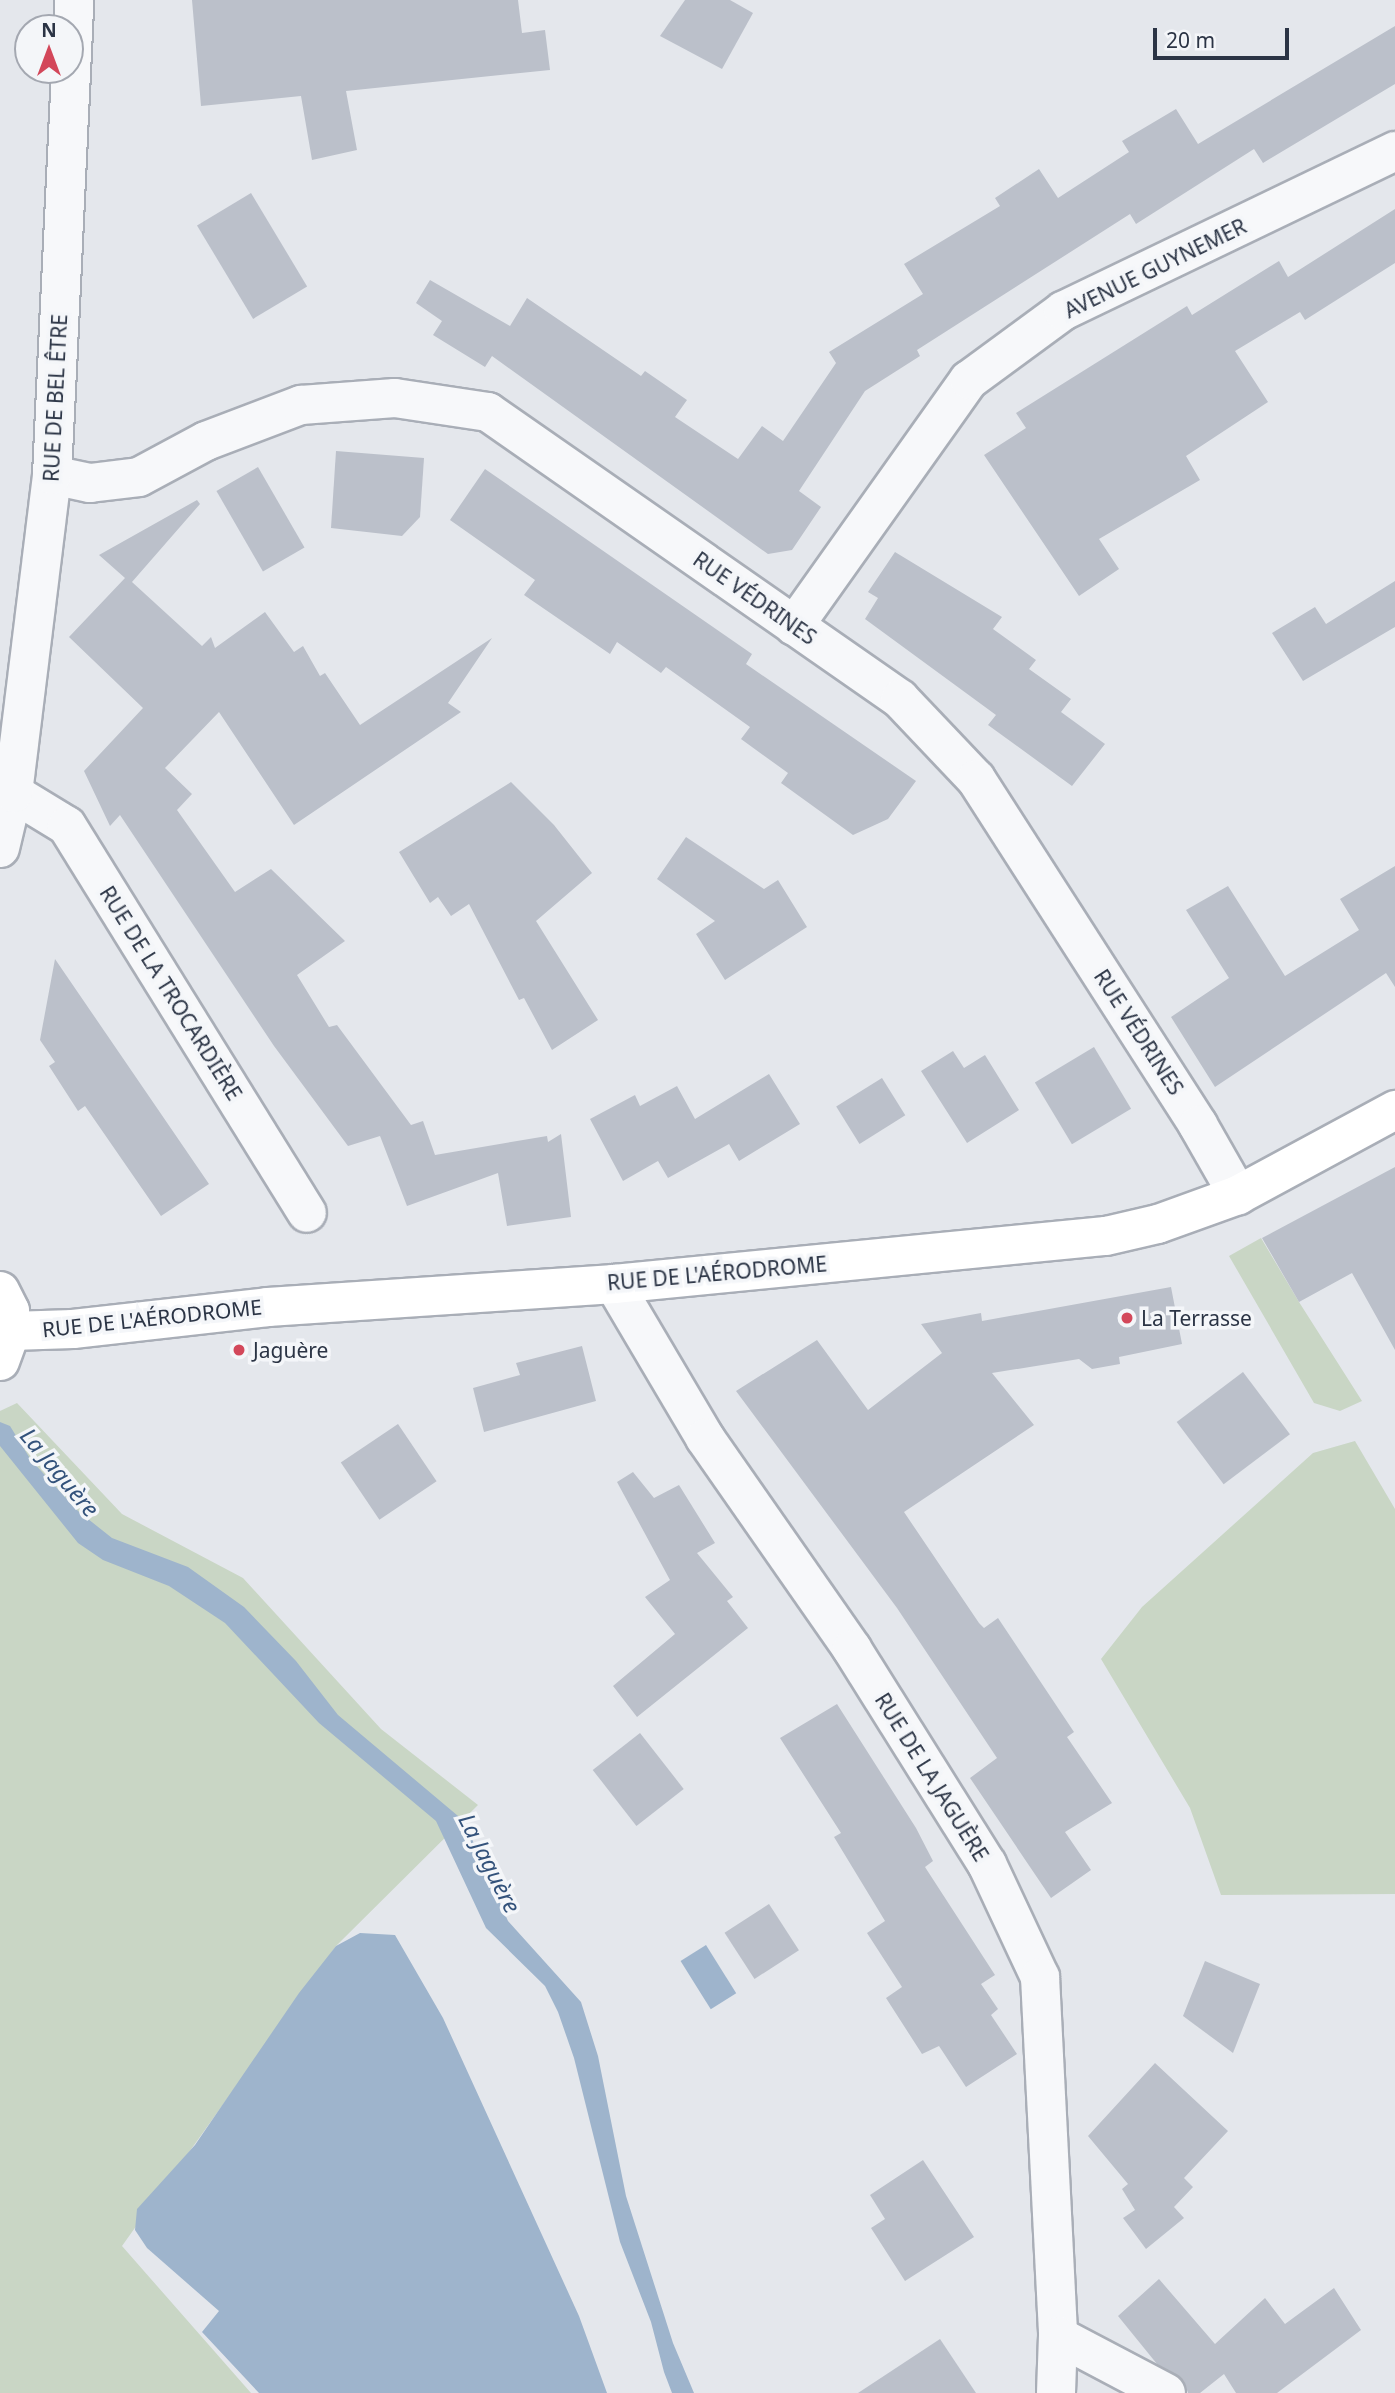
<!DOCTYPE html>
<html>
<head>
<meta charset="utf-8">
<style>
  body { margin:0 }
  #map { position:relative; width:1395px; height:2393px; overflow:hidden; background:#e4e7ec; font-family:"Noto Sans",sans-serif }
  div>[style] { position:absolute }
  .green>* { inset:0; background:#c9d6c5 }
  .water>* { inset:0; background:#9eb4cc; transform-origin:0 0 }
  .building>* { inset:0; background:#bbc0ca; transform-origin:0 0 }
  .roads { filter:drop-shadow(2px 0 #a9aeb7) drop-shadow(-2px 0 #a9aeb7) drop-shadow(0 2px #a9aeb7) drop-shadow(0 -2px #a9aeb7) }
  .street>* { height:38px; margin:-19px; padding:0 19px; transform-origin:19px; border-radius:19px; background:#f7f8fa }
  .secondary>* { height:38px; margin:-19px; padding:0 19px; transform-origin:19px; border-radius:19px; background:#fff }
  .dots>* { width:19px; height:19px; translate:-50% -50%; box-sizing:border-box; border:4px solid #f4f6f9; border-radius:50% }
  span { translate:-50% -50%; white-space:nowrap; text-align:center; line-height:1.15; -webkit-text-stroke:7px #f4f6f9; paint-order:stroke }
  .street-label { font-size:21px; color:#2b3445 }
  .poi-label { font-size:21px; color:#2b3445 }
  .left { translate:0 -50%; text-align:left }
  .water-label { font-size:23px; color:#33527b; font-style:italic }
  .north { position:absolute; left:14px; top:14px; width:70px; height:70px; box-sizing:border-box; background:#f4f6f9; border:2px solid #a4a8b1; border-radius:50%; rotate:0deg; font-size:19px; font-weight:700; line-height:28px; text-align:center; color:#2b3445 }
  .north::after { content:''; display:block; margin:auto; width:24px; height:32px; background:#d3475a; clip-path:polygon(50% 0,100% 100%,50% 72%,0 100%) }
  .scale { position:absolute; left:1153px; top:28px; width:136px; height:32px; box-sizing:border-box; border:4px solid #2b3445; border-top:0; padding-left:9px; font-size:21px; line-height:24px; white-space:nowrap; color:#2b3445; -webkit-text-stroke:5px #f4f6f9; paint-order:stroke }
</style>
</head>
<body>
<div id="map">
  <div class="green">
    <i style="clip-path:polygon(1261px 1238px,1299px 1302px,1362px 1401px,1340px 1411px,1314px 1403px,1229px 1256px)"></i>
    <i style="clip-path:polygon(17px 1403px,122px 1514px,243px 1578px,381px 1729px,478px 1805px,336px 1946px,122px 2246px,251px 2393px,0 2393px,0 1411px)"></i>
    <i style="clip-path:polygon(1355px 1441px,1395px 1509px,1395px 1894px,1221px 1895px,1190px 1808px,1101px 1659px,1142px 1607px,1313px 1453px)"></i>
  </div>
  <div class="water">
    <i style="clip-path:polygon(0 1422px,10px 1426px,31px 1460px,78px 1511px,112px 1538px,188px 1567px,244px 1607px,296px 1661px,338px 1715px,464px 1821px,508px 1921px,581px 2002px,598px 2056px,626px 2196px,673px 2343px,694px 2393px,672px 2393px,664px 2372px,651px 2322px,620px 2242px,574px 2058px,558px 2012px,545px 1986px,486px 1928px,436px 1821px,319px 1723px,225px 1623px,169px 1586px,103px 1560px,78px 1543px,0 1446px)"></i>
    <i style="clip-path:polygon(360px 1933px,395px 1935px,443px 2018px,579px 2316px,607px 2393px,259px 2393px,202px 2332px,219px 2311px,147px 2248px,135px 2230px,137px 2209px,195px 2145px,299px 1993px,336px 1946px)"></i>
    <i style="left:706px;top:1945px;width:57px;height:30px;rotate:58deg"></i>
  </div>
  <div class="building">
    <i style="clip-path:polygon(192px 0,518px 0,522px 33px,545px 30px,550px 70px,346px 91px,357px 150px,312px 160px,301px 96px,201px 106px)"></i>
    <i style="clip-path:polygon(685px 0,730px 0,753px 13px,722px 69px,660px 36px)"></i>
    <i style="clip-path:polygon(1395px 26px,1395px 84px,1263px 163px,1254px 149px,1136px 224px,1130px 214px,917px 350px,920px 356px,865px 391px,799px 491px,821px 507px,792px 550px,768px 554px,492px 356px,485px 367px,433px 335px,442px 321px,416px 303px,430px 280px,510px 326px,527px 298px,641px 376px,645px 371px,687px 400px,675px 417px,738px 459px,762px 426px,783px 441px,836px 363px,829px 352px,923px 294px,904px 264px,1000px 206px,995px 198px,1039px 169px,1058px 198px,1129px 152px,1122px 141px,1176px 109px,1198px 144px)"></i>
    <i style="left:251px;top:193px;width:109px;height:63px;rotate:59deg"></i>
    <i style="clip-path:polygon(1395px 209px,1395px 263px,1305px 320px,1300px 312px,1235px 351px,1268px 402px,1186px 456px,1200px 480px,1099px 539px,1119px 569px,1079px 596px,984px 455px,1026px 428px,1016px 413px,1187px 306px,1192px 315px,1279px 261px,1288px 277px)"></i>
    <i style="clip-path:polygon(336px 451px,424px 458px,420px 517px,402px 536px,331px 528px)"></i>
    <i style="left:258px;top:467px;width:93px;height:48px;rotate:60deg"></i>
    <i style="clip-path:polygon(485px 469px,752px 654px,746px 664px,916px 781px,888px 819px,853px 835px,781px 783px,788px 773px,741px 739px,750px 727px,666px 667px,661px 673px,617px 642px,610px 654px,524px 595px,535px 580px,450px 520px)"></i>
    <i style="clip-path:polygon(197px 500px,200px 504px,132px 582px,202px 646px,211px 637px,215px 648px,265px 612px,294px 652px,303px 646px,320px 676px,325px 673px,360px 725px,492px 638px,448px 703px,461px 712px,294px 825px,219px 712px,165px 768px,192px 794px,177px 810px,235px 892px,271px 869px,345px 941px,297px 975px,329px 1027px,337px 1025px,411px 1125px,423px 1121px,435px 1155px,547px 1136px,548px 1142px,561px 1134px,571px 1217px,507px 1226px,498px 1173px,407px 1206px,380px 1136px,348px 1146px,274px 1046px,120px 815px,110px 826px,84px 771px,143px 708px,69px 637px,125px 578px,99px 555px)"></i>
    <i style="clip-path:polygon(895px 552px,1002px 617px,993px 629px,1036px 660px,1029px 669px,1071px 699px,1061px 712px,1105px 744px,1072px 786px,988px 725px,996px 715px,865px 619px,878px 598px,868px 592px)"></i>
    <i style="clip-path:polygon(1395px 581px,1395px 627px,1303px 681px,1272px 633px,1315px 607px,1326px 624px)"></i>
    <i style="clip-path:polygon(511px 782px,554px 825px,592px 873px,536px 921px,598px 1020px,552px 1050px,524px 998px,519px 1000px,469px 904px,451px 916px,438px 897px,430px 903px,399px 852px)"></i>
    <i style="clip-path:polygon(686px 837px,764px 889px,778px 880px,807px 927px,725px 980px,696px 934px,715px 921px,657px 879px)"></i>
    <i style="clip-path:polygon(1395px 866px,1395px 987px,1386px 973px,1215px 1087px,1171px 1017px,1229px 978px,1186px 910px,1228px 886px,1285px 976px,1359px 930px,1340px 899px)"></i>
    <i style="clip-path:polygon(55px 959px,209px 1184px,161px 1216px,85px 1106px,78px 1111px,49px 1066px,55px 1062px,40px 1040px)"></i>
    <i style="left:1094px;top:1047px;width:72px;height:69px;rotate:59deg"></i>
    <i style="clip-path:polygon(953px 1051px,964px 1068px,985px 1055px,1019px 1110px,967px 1143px,921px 1071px)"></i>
    <i style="clip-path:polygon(769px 1074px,800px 1124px,739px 1161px,729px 1144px,668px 1178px,658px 1161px,623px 1181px,590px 1119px,635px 1095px,640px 1106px,677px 1086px,695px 1119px)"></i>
    <i style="left:882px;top:1078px;width:44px;height:54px;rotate:58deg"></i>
    <i style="clip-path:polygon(1395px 1167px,1395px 1350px,1352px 1273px,1299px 1302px,1262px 1238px)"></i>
    <i style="clip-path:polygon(1171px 1287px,1182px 1344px,1119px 1357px,1120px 1364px,1092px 1369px,1079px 1359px,992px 1373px,1034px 1425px,904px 1512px,979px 1623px,984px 1628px,998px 1618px,1074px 1732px,1067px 1737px,1112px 1803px,1065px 1832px,1091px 1870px,1051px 1898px,970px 1778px,997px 1758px,897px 1608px,736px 1391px,817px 1340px,868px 1410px,942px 1353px,921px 1324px,981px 1313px,982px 1321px)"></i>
    <i style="clip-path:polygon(582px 1346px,596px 1401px,484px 1432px,473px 1388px,520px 1375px,516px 1363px)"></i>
    <i style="left:1243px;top:1372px;width:78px;height:83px;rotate:53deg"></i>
    <i style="left:398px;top:1424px;width:69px;height:69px;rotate:56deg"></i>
    <i style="clip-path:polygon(633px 1472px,654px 1498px,679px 1485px,715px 1543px,697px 1553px,733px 1597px,727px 1601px,748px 1628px,637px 1717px,613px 1686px,675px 1634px,645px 1597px,670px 1580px,617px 1482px)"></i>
    <i style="clip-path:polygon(837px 1704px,916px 1828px,933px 1861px,925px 1867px,995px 1975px,981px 1984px,998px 2009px,991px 2015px,1017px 2054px,966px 2087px,939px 2046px,922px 2054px,886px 1998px,902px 1987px,867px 1933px,885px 1921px,834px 1837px,841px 1833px,780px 1738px)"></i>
    <i style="left:640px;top:1733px;width:71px;height:60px;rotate:52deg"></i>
    <i style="left:769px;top:1904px;width:55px;height:53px;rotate:57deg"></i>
    <i style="clip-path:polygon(1205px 1961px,1260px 1984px,1233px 2053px,1183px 2016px)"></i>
    <i style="clip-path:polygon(1155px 2063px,1228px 2131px,1184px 2178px,1193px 2187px,1174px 2207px,1184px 2218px,1146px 2249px,1123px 2218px,1135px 2210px,1122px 2189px,1128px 2184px,1088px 2136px)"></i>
    <i style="clip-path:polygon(923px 2160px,974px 2237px,905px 2281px,871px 2228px,885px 2219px,870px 2195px)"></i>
    <i style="clip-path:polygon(1159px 2279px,1215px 2344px,1265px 2298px,1285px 2324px,1334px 2288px,1361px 2330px,1277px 2393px,1236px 2393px,1224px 2374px,1200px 2393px,1188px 2393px,1184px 2381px,1157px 2364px,1118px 2316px)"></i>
    <i style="clip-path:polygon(940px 2339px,976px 2393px,858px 2393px)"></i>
  </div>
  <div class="roads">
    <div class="street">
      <i style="left:52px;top:475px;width:39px;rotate:12deg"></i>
      <i style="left:90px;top:483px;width:49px;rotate:-7deg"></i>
      <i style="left:139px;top:477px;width:76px;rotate:-28.2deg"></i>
      <i style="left:206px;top:441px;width:102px;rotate:-20.8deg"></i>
      <i style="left:301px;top:405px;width:94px;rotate:-4.3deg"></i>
      <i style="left:395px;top:398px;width:94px;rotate:8.6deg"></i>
      <i style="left:488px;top:412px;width:502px;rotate:34.86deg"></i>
      <i style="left:900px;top:699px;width:110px;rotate:46.5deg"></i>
      <i style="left:976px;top:779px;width:411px;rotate:57.3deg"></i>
      <i style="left:1198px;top:1125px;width:81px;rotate:60.3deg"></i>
      <i style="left:794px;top:626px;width:302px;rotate:-54.6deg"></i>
      <i style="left:969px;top:380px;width:117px;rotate:-36.3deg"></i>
      <i style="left:1063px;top:311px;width:369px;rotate:-25.7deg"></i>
      <i style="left:13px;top:793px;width:63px;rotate:31.4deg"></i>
      <i style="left:67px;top:826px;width:455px;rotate:58.2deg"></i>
      <i style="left:0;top:848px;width:57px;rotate:-76.7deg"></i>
      <i style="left:13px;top:793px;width:320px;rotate:-83deg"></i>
      <i style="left:52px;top:475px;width:476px;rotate:-87.3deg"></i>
      <i style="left:614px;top:1284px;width:179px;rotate:59.4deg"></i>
      <i style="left:705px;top:1438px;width:257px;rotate:55.1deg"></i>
      <i style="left:852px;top:1649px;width:254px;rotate:57.9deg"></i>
      <i style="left:987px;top:1864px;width:125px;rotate:64.9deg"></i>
      <i style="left:1040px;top:1977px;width:359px;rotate:87.1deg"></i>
      <i style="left:1058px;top:2336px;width:122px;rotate:27.8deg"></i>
      <i style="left:1056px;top:2393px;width:57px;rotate:-88deg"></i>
    </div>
    <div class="secondary">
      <i style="left:0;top:1291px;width:22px;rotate:63deg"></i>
      <i style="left:10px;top:1311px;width:20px;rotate:87deg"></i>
      <i style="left:11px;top:1331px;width:32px;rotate:110deg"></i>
      <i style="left:11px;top:1331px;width:62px;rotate:-1.8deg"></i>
      <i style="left:73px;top:1329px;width:196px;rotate:-6.4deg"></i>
      <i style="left:268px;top:1307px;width:347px;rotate:-3.8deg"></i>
      <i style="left:614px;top:1284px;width:494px;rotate:-5.6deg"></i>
      <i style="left:1106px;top:1236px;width:53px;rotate:-13deg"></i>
      <i style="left:1158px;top:1224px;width:85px;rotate:-19.9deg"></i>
      <i style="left:1238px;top:1195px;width:179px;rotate:-28.4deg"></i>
    </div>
  </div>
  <div class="dots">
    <i style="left:1127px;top:1318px;background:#d3475a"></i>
    <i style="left:239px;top:1350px;background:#d3475a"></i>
  </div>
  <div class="street-label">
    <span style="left:1155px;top:268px;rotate:-26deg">AVENUE GUYNEMER</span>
    <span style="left:55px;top:398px;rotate:-87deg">RUE DE BEL ÊTRE</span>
    <span style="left:755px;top:598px;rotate:35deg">RUE VÉDRINES</span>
    <span style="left:171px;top:993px;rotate:58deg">RUE DE LA TROCARDIÈRE</span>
    <span style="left:1139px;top:1032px;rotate:57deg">RUE VÉDRINES</span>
    <span style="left:717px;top:1273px;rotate:-5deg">RUE DE L'AÉRODROME</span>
    <span style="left:152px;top:1318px;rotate:-6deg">RUE DE L'AÉRODROME</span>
    <span style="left:932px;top:1777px;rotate:58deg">RUE DE LA JAGUÈRE</span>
  </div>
  <div class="poi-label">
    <span class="left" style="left:1141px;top:1318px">La Terrasse</span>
    <span class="left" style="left:253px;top:1350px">Jaguère</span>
  </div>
  <div class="water-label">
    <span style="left:60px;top:1472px;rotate:50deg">La Jaguère</span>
    <span style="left:490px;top:1863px;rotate:63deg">La Jaguère</span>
  </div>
  <div class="north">N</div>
  <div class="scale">20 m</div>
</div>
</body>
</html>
